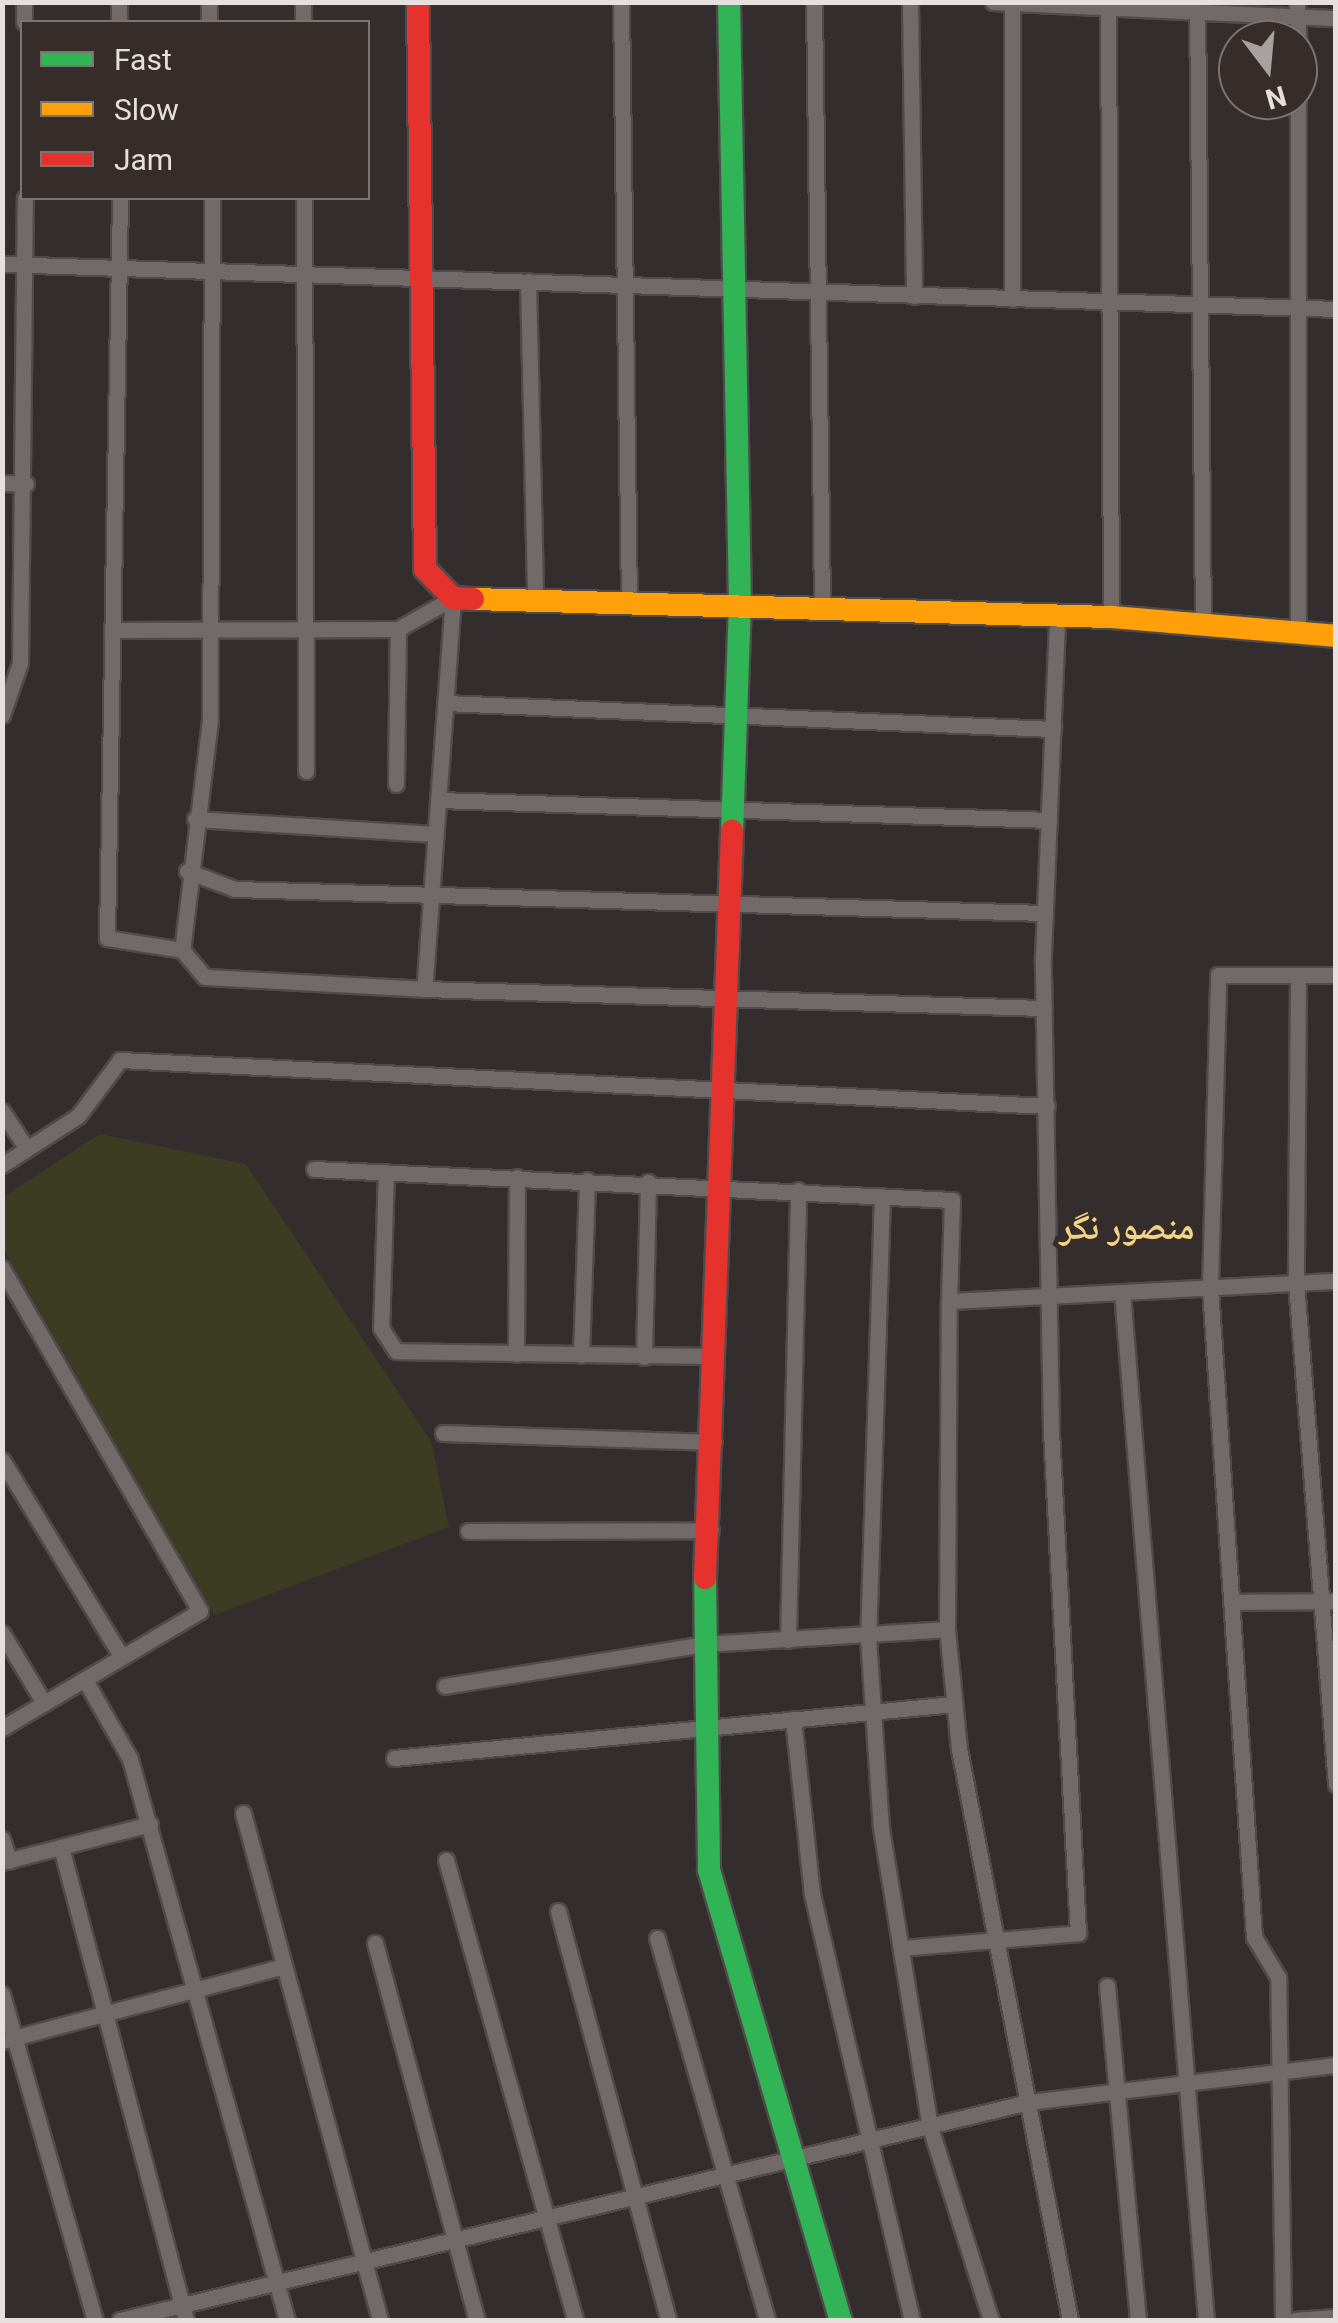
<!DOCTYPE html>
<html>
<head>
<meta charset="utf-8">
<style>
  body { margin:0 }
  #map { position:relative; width:1338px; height:2323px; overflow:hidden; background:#332e2d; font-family:Roboto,"Noto Naskh Arabic",sans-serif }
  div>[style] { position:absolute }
  .green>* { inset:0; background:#3b3c21 }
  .roads { filter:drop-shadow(2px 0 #4f4b4a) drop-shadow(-2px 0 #4f4b4a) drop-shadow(0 2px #4f4b4a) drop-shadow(0 -2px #4f4b4a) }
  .street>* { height:15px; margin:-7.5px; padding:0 7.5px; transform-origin:7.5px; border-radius:7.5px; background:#716a68 }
  .fast>* { height:22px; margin:-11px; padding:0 11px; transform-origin:11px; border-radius:11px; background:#30b455 }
  .slow>* { height:22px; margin:-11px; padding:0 11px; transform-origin:11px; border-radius:11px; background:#ff9f0a }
  .jam>* { height:22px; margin:-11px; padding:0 11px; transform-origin:11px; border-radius:11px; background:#e5322d }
  span { translate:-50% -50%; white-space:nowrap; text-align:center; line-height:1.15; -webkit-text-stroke:10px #362d2a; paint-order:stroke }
  .district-label { font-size:35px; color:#f1d388; font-weight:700 }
  .frame { position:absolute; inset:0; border:5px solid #e5dfdd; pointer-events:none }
  .legend { position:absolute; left:20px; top:20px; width:350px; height:180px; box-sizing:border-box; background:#362d2a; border:2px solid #7c7472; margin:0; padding:12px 18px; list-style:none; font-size:30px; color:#e5dfdd }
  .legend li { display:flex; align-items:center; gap:20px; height:50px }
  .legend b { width:50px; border:2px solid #7c7472 }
  .north { position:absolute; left:1218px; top:20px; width:100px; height:100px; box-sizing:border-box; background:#362d2a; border:2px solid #7c7472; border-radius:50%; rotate:164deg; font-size:28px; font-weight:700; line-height:40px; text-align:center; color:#e5dfdd }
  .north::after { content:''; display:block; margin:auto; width:35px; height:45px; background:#a7a19f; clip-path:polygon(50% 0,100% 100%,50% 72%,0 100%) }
</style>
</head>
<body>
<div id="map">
  <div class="green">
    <i style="clip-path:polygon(100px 1134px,246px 1164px,431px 1441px,449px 1527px,214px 1615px,3px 1248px,3px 1197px)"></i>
  </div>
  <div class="roads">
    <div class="street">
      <i style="left:24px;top:2px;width:20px;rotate:90deg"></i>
      <i style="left:119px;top:2px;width:20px;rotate:90deg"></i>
      <i style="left:209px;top:2px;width:20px;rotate:90deg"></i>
      <i style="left:303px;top:2px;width:20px;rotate:90deg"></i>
      <i style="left:621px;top:2px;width:601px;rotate:89.24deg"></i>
      <i style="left:814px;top:2px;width:607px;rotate:89.24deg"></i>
      <i style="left:910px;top:2px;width:294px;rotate:89.2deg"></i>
      <i style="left:993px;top:2px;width:343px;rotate:2.7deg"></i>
      <i style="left:1012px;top:2px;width:297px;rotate:90deg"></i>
      <i style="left:1108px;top:2px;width:615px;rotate:89.72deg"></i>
      <i style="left:1197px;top:2px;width:623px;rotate:89.45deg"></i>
      <i style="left:1297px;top:2px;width:38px;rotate:88deg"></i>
      <i style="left:1298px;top:100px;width:533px;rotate:90deg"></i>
      <i style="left:120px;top:198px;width:740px;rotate:91.01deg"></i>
      <i style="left:107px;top:938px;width:76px;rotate:9.1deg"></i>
      <i style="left:212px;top:198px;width:522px;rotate:90.22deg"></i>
      <i style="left:210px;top:720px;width:232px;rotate:96.9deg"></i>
      <i style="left:182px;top:950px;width:35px;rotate:50deg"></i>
      <i style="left:205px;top:977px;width:219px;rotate:3.1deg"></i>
      <i style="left:304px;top:198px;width:573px;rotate:89.8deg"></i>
      <i style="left:2px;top:264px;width:1335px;rotate:1.93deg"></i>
      <i style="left:528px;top:281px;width:319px;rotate:88.7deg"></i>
      <i style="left:2px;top:483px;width:24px;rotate:2deg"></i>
      <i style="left:453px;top:598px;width:392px;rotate:94.2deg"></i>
      <i style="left:424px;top:989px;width:620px;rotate:1.76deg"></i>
      <i style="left:113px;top:630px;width:285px;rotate:-0.2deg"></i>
      <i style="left:398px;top:629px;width:63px;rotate:-29.4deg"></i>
      <i style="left:445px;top:703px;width:609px;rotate:2.45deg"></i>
      <i style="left:2px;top:715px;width:55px;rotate:-70.9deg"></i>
      <i style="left:20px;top:663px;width:465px;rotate:-89.4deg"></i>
      <i style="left:396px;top:784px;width:155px;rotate:-89.3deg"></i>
      <i style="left:438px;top:800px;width:611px;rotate:1.87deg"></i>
      <i style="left:195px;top:819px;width:240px;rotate:3.6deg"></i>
      <i style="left:187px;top:871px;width:51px;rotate:20.6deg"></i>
      <i style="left:235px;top:889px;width:810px;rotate:1.7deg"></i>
      <i style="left:1298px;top:975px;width:308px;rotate:90.4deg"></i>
      <i style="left:1296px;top:1283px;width:503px;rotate:85.44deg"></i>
      <i style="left:2px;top:1111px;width:45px;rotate:56.7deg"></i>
      <i style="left:2px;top:1165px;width:90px;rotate:-32.8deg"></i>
      <i style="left:78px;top:1116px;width:70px;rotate:-53.1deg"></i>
      <i style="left:120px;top:1060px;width:928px;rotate:2.84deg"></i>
      <i style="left:314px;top:1169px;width:639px;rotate:2.78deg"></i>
      <i style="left:952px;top:1200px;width:101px;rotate:91.7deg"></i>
      <i style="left:386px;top:1172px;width:156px;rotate:91.8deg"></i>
      <i style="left:381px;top:1328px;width:27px;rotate:57deg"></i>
      <i style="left:396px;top:1351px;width:320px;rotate:0.9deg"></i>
      <i style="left:882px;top:1196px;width:442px;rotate:91.8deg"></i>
      <i style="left:868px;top:1638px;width:190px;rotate:86.1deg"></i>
      <i style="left:881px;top:1828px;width:303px;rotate:80.7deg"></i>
      <i style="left:930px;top:2127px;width:202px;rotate:72.5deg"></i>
      <i style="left:2px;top:1268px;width:396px;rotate:60deg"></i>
      <i style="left:200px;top:1611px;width:230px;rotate:149.4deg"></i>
      <i style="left:1122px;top:1292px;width:1031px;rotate:85.33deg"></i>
      <i style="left:516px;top:1354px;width:177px;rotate:-89.7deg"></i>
      <i style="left:581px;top:1355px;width:175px;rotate:-88deg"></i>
      <i style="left:644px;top:1357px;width:175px;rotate:-88.7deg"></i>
      <i style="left:443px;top:1433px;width:271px;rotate:1.9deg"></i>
      <i style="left:2px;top:1460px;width:231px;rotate:58.7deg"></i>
      <i style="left:468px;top:1531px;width:243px;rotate:-0.2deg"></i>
      <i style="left:1231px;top:1602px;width:105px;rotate:-0.5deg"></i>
      <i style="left:2px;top:1633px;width:82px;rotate:59deg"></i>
      <i style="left:788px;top:1640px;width:450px;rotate:-88.7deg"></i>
      <i style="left:85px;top:1680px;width:91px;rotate:60.3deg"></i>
      <i style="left:130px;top:1759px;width:583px;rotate:74.37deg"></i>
      <i style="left:445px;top:1686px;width:261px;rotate:-9.2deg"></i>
      <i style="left:703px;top:1644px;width:244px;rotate:-3.5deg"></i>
      <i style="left:793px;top:1719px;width:176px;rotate:83.8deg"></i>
      <i style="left:812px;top:1894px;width:438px;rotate:76.8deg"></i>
      <i style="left:394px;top:1758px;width:563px;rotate:-5.51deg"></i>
      <i style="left:243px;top:1813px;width:525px;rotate:74.88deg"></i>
      <i style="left:2px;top:1839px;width:23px;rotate:72deg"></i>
      <i style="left:61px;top:1847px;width:489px;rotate:75.2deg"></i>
      <i style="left:446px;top:1860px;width:478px;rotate:74.3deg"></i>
      <i style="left:2px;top:1862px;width:153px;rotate:-14.4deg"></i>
      <i style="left:558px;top:1911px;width:424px;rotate:74.9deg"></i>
      <i style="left:657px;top:1938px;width:398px;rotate:73.9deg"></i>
      <i style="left:375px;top:1943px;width:391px;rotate:74.9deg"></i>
      <i style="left:901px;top:1948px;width:178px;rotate:-4.8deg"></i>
      <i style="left:1078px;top:1933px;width:503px;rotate:-93.08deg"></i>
      <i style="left:1051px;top:1431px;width:475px;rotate:-91deg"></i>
      <i style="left:1043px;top:956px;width:340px;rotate:-87.6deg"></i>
      <i style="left:1107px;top:1986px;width:335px;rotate:84.7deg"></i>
      <i style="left:2px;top:1994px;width:339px;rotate:74.1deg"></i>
      <i style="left:2px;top:2041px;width:292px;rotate:-14.9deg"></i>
      <i style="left:120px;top:2320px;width:935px;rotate:-13.49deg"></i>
      <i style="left:1029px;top:2102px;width:309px;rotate:-6.9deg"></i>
      <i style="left:1070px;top:2320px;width:582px;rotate:-101deg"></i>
      <i style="left:959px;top:1749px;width:121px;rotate:-95.7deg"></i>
      <i style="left:947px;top:1629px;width:328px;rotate:-89.7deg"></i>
      <i style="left:949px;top:1301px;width:388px;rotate:-3deg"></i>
      <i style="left:1283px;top:2320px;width:343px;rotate:-90.8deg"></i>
      <i style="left:1278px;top:1977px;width:47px;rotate:-121deg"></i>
      <i style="left:1254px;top:1937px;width:650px;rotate:-93.88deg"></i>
      <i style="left:1210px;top:1288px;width:313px;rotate:-88.5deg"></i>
      <i style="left:1218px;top:975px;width:118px"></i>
      <i style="left:1295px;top:2320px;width:41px;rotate:-4.2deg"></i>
    </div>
    <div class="fast">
      <i style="left:729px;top:2px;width:601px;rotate:88.95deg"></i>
      <i style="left:740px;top:603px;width:227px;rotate:92deg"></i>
      <i style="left:705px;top:1578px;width:292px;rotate:89.2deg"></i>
      <i style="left:709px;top:1870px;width:469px;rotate:73.7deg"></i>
    </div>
    <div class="slow">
      <i style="left:473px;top:599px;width:638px;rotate:1.62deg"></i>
      <i style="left:1111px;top:617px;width:226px;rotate:4.8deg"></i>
    </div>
    <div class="jam">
      <i style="left:418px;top:2px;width:567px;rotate:89.29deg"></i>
      <i style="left:425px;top:569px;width:40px;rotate:46deg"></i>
      <i style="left:453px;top:598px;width:20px;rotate:3deg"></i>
      <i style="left:705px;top:1578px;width:748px;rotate:-87.93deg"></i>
    </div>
  </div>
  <div class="district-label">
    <span style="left:1127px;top:1228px">منصور نگر</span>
  </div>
  <div class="frame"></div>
  <ul class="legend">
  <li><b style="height:12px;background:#30b455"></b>Fast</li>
  <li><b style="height:12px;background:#ff9f0a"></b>Slow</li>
  <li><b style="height:12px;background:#e5322d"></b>Jam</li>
  </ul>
  <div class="north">N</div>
</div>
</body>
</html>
